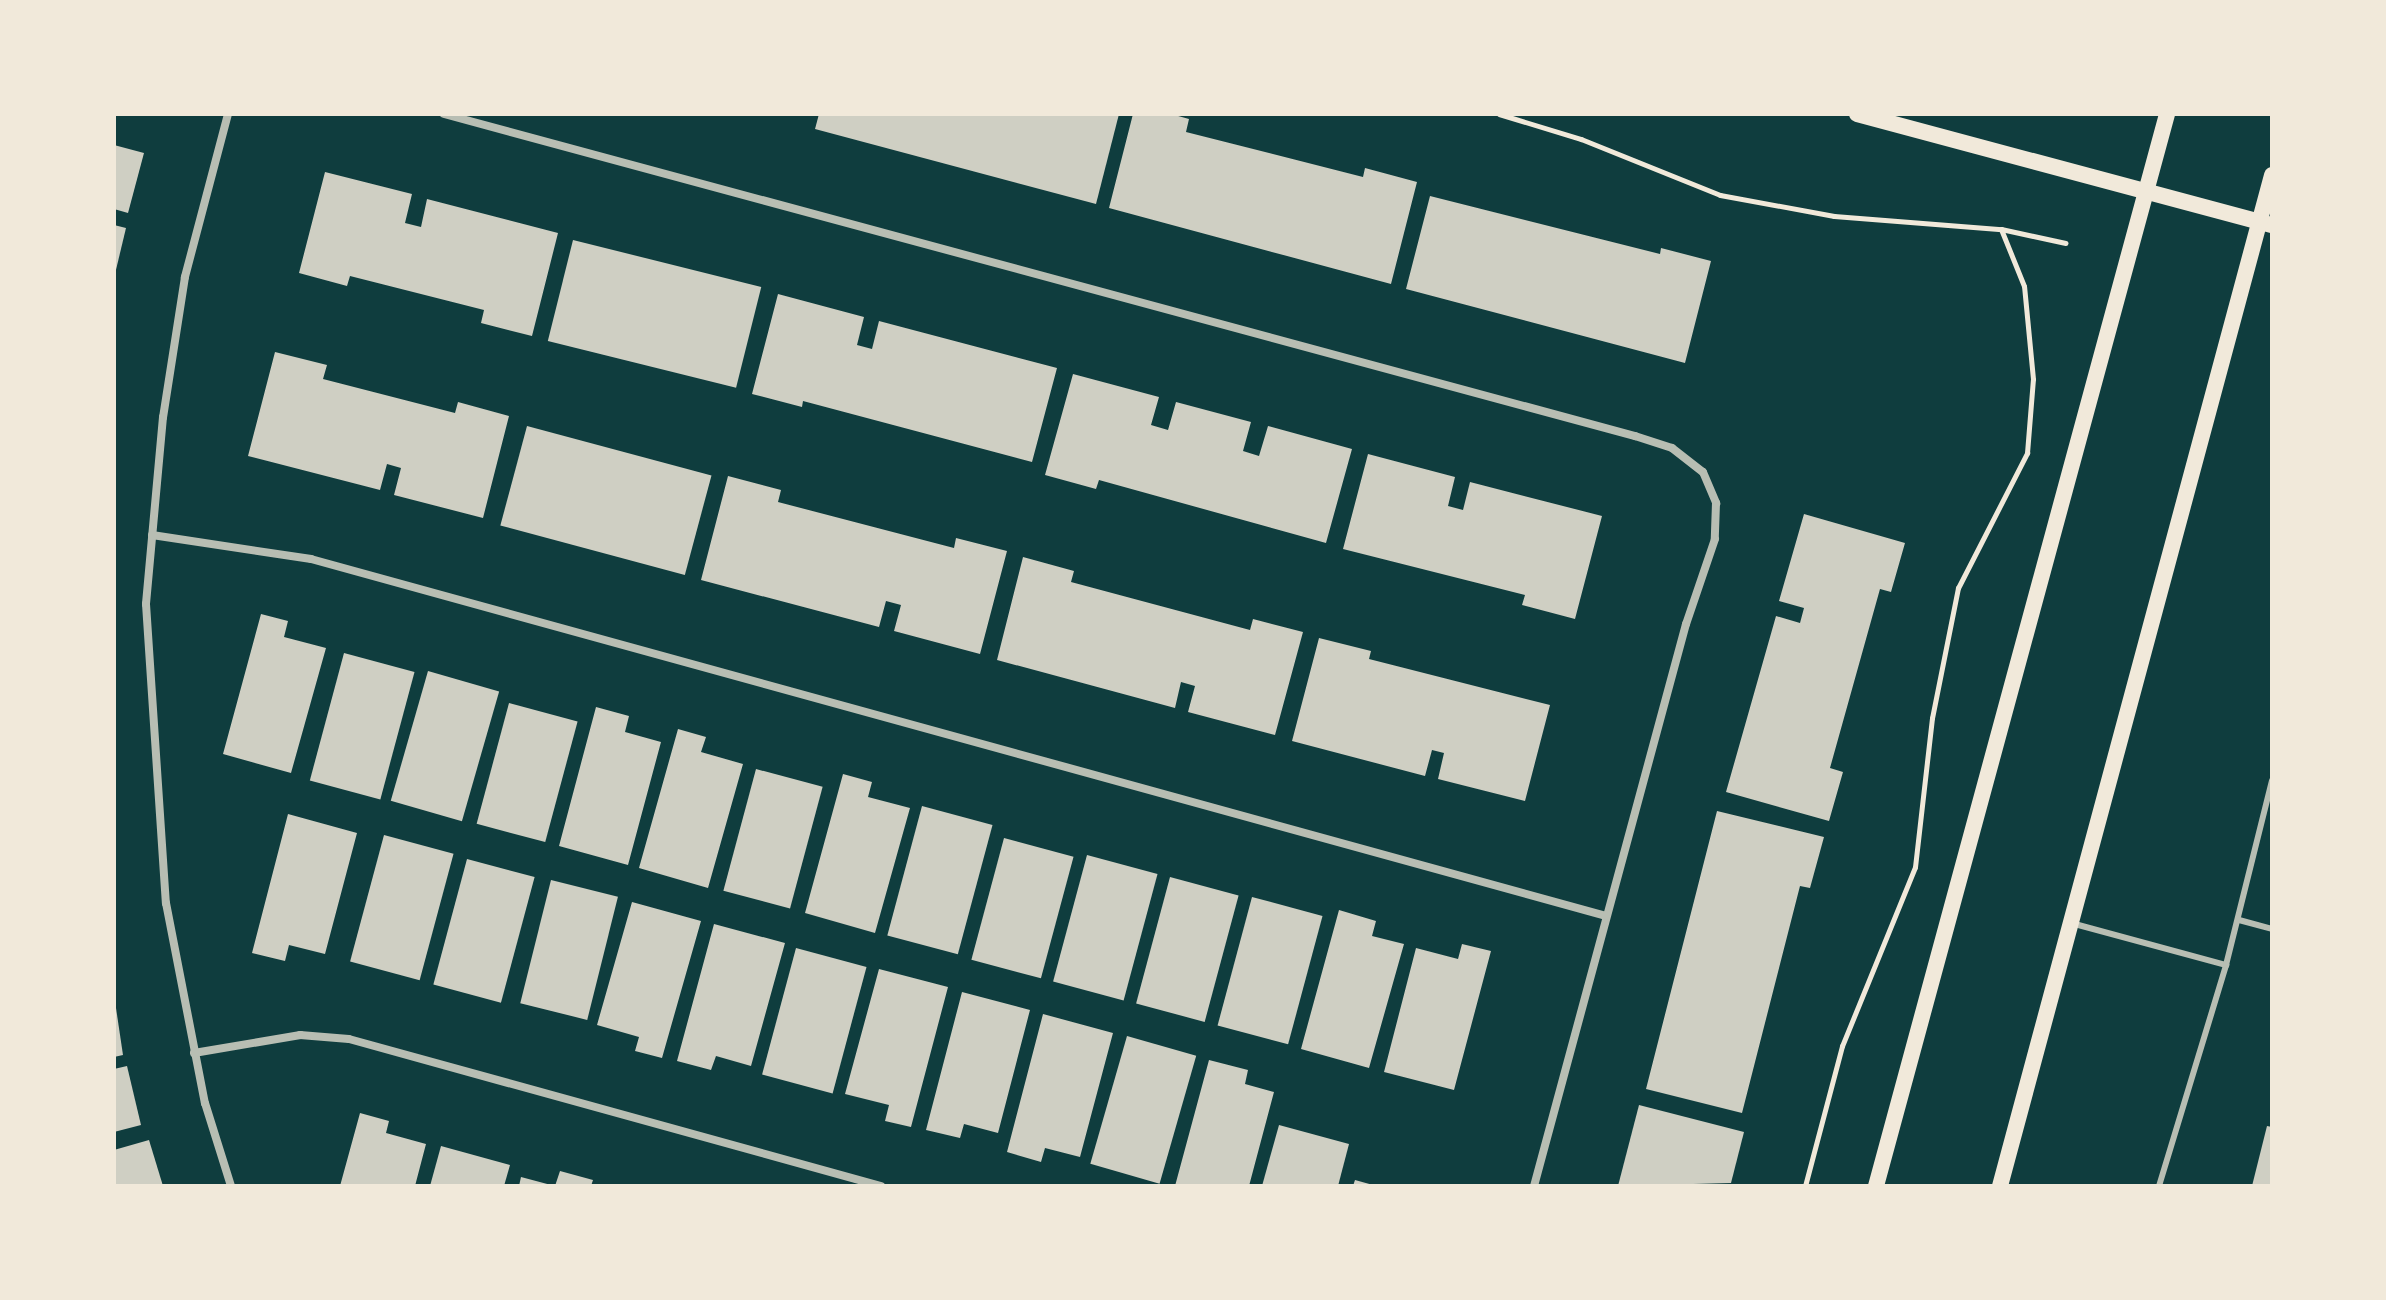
<!DOCTYPE html>
<html>
<head>
<meta charset="utf-8">
<style>
  body { margin:0 }
  #map { position:relative; width:2386px; height:1300px; overflow:hidden; background:#0f3d3e; font-family:Barlow,sans-serif }
  div>[style] { position:absolute }
  .building>* { inset:0; background:#cfcfc3; transform-origin:0 0 }
  .path>* { height:5px; margin:-2.5px; padding:0 2.5px; transform-origin:2.5px; border-radius:2.5px; background:#f1e9da }
  .service>* { height:6px; margin:-3px; padding:0 3px; transform-origin:3px; border-radius:3px; background:#b8beb3 }
  .minor>* { height:8px; margin:-4px; padding:0 4px; transform-origin:4px; border-radius:4px; background:#b8beb3 }
  .secondary>* { height:16px; margin:-8px; padding:0 8px; transform-origin:8px; border-radius:8px; background:#f1e9da }
  span { translate:-50% -50%; white-space:nowrap; text-align:center; line-height:1.15; -webkit-text-stroke:6px #f1e9da; paint-order:stroke }
  .frame { position:absolute; inset:0; border:116px solid #f1e9da; pointer-events:none }
</style>
</head>
<body>
<div id="map">
  <div class="building">
    <i style="clip-path:polygon(819px 114px,1119px 114px,1096px 204px,815px 129px)"></i>
    <i style="clip-path:polygon(1133px 114px,1171px 114px,1189px 119px,1186px 132px,1363px 177px,1365px 168px,1417px 182px,1391px 284px,1109px 208px)"></i>
    <i style="clip-path:polygon(114px 145px,144px 153px,128px 213px,114px 209px)"></i>
    <i style="clip-path:polygon(325px 172px,412px 194px,405px 223px,421px 227px,427px 199px,558px 233px,532px 336px,481px 323px,484px 310px,350px 276px,347px 286px,299px 273px)"></i>
    <i style="clip-path:polygon(1430px 196px,1660px 254px,1661px 248px,1711px 261px,1685px 363px,1406px 289px)"></i>
    <i style="clip-path:polygon(114px 225px,126px 228px,115px 274px,114px 274px)"></i>
    <i style="left:573px;top:240px;width:194px;height:104px;rotate:14deg"></i>
    <i style="clip-path:polygon(778px 294px,864px 317px,857px 345px,872px 349px,879px 321px,1057px 368px,1032px 462px,803px 401px,802px 407px,752px 394px)"></i>
    <i style="clip-path:polygon(275px 352px,327px 365px,323px 379px,455px 413px,458px 402px,509px 416px,483px 518px,394px 495px,401px 468px,387px 464px,380px 490px,248px 456px)"></i>
    <i style="clip-path:polygon(1073px 374px,1159px 397px,1151px 425px,1168px 430px,1176px 402px,1251px 422px,1243px 451px,1259px 456px,1268px 426px,1352px 449px,1326px 543px,1099px 480px,1096px 489px,1045px 475px)"></i>
    <i style="left:527px;top:426px;width:191px;height:103px;rotate:15deg"></i>
    <i style="clip-path:polygon(1368px 454px,1455px 477px,1448px 506px,1463px 510px,1470px 482px,1602px 516px,1575px 619px,1522px 605px,1525px 595px,1343px 549px)"></i>
    <i style="clip-path:polygon(728px 476px,781px 490px,778px 502px,954px 548px,956px 538px,1007px 551px,980px 654px,894px 631px,901px 605px,886px 601px,879px 627px,701px 580px)"></i>
    <i style="clip-path:polygon(1804px 514px,1905px 543px,1891px 592px,1880px 589px,1830px 768px,1843px 772px,1829px 821px,1726px 792px,1776px 616px,1800px 623px,1804px 608px,1779px 601px)"></i>
    <i style="clip-path:polygon(1023px 557px,1074px 571px,1071px 582px,1250px 630px,1253px 619px,1303px 632px,1275px 735px,1188px 712px,1195px 686px,1181px 682px,1175px 708px,997px 660px)"></i>
    <i style="clip-path:polygon(261px 614px,288px 621px,284px 637px,326px 648px,291px 773px,223px 754px)"></i>
    <i style="clip-path:polygon(1319px 638px,1371px 651px,1369px 659px,1550px 705px,1525px 801px,1438px 779px,1444px 753px,1432px 750px,1425px 776px,1292px 741px)"></i>
    <i style="left:344px;top:653px;width:73px;height:132px;rotate:15deg"></i>
    <i style="left:428px;top:671px;width:74px;height:135px;rotate:16deg"></i>
    <i style="left:509px;top:703px;width:71px;height:125px;rotate:15deg"></i>
    <i style="clip-path:polygon(596px 707px,629px 716px,625px 732px,661px 742px,628px 865px,559px 846px)"></i>
    <i style="clip-path:polygon(678px 729px,706px 737px,701px 752px,743px 764px,708px 888px,639px 868px)"></i>
    <i style="left:756px;top:769px;width:69px;height:126px;rotate:15deg"></i>
    <i style="clip-path:polygon(843px 774px,872px 782px,868px 797px,910px 808px,875px 933px,805px 913px)"></i>
    <i style="left:922px;top:806px;width:73px;height:134px;rotate:15deg"></i>
    <i style="clip-path:polygon(1717px 811px,1824px 837px,1810px 888px,1800px 886px,1742px 1113px,1646px 1089px)"></i>
    <i style="clip-path:polygon(288px 814px,357px 833px,325px 954px,289px 945px,285px 961px,252px 953px)"></i>
    <i style="left:384px;top:835px;width:72px;height:131px;rotate:15deg"></i>
    <i style="left:1004px;top:838px;width:72px;height:126px;rotate:15deg"></i>
    <i style="left:1087px;top:855px;width:73px;height:131px;rotate:15deg"></i>
    <i style="left:467px;top:859px;width:70px;height:130px;rotate:15deg"></i>
    <i style="left:1170px;top:877px;width:71px;height:131px;rotate:15deg"></i>
    <i style="left:551px;top:880px;width:69px;height:127px;rotate:14deg"></i>
    <i style="left:1252px;top:897px;width:73px;height:133px;rotate:15deg"></i>
    <i style="clip-path:polygon(632px 902px,701px 921px,662px 1058px,635px 1051px,639px 1037px,597px 1025px)"></i>
    <i style="clip-path:polygon(1339px 910px,1376px 921px,1372px 936px,1404px 944px,1369px 1068px,1301px 1049px)"></i>
    <i style="clip-path:polygon(714px 924px,785px 943px,751px 1066px,716px 1056px,711px 1070px,677px 1061px)"></i>
    <i style="clip-path:polygon(1462px 944px,1491px 951px,1454px 1090px,1384px 1072px,1416px 948px,1458px 959px)"></i>
    <i style="left:796px;top:948px;width:73px;height:131px;rotate:15deg"></i>
    <i style="clip-path:polygon(879px 969px,948px 987px,911px 1127px,885px 1121px,889px 1105px,845px 1094px)"></i>
    <i style="clip-path:polygon(962px 992px,1030px 1010px,998px 1133px,964px 1124px,960px 1138px,926px 1130px)"></i>
    <i style="clip-path:polygon(116px 1008px,123px 1055px,114px 1057px,114px 1009px)"></i>
    <i style="clip-path:polygon(1043px 1014px,1113px 1033px,1080px 1157px,1045px 1148px,1041px 1162px,1007px 1152px)"></i>
    <i style="left:1127px;top:1036px;width:72px;height:133px;rotate:16deg"></i>
    <i style="clip-path:polygon(1209px 1060px,1248px 1070px,1245px 1084px,1274px 1092px,1249px 1186px,1175px 1186px)"></i>
    <i style="clip-path:polygon(127px 1066px,141px 1125px,114px 1132px,114px 1069px)"></i>
    <i style="clip-path:polygon(1639px 1105px,1744px 1132px,1731px 1183px,1618px 1186px)"></i>
    <i style="clip-path:polygon(360px 1113px,389px 1121px,386px 1133px,426px 1144px,415px 1186px,340px 1186px)"></i>
    <i style="clip-path:polygon(1279px 1125px,1349px 1144px,1338px 1186px,1262px 1186px)"></i>
    <i style="clip-path:polygon(2267px 1126px,2272px 1127px,2272px 1186px,2252px 1186px)"></i>
    <i style="clip-path:polygon(149px 1140px,163px 1186px,114px 1186px,114px 1150px)"></i>
    <i style="clip-path:polygon(441px 1146px,510px 1165px,504px 1186px,430px 1186px)"></i>
    <i style="clip-path:polygon(560px 1171px,593px 1180px,591px 1186px,555px 1186px)"></i>
    <i style="clip-path:polygon(521px 1177px,551px 1185px,551px 1186px,519px 1186px)"></i>
    <i style="clip-path:polygon(1355px 1180px,1373px 1185px,1373px 1186px,1353px 1186px)"></i>
  </div>
  <div class="path">
    <i style="left:1499px;top:114px;width:86px;rotate:17deg"></i>
    <i style="left:1581px;top:139px;width:150px;rotate:21.9deg"></i>
    <i style="left:1720px;top:195px;width:116px;rotate:10.4deg"></i>
    <i style="left:1834px;top:216px;width:168px;rotate:4.5deg"></i>
    <i style="left:2001px;top:229px;width:66px;rotate:12.3deg"></i>
    <i style="left:1805px;top:1186px;width:145px;rotate:-75.2deg"></i>
    <i style="left:1842px;top:1046px;width:193px;rotate:-67.8deg"></i>
    <i style="left:1915px;top:867px;width:150px;rotate:-83.5deg"></i>
    <i style="left:1932px;top:718px;width:133px;rotate:-78.7deg"></i>
    <i style="left:1958px;top:588px;width:152px;rotate:-62.9deg"></i>
    <i style="left:2027px;top:453px;width:74px;rotate:-85.4deg"></i>
    <i style="left:2033px;top:379px;width:93px;rotate:-95.5deg"></i>
    <i style="left:2024px;top:286px;width:61px;rotate:-112deg"></i>
  </div>
  <div class="service">
    <i style="left:2239px;top:920px;width:34px;rotate:15deg"></i>
    <i style="left:2071px;top:923px;width:161px;rotate:15.2deg"></i>
    <i style="left:2159px;top:1186px;width:231px;rotate:-73.1deg"></i>
    <i style="left:2226px;top:965px;width:190px;rotate:-76deg"></i>
  </div>
  <div class="minor">
    <i style="left:228px;top:114px;width:169px;rotate:104.8deg"></i>
    <i style="left:185px;top:277px;width:142px;rotate:98.9deg"></i>
    <i style="left:163px;top:417px;width:188px;rotate:95.2deg"></i>
    <i style="left:146px;top:604px;width:300px;rotate:86.2deg"></i>
    <i style="left:166px;top:903px;width:204px;rotate:79deg"></i>
    <i style="left:205px;top:1103px;width:87px;rotate:72.6deg"></i>
    <i style="left:444px;top:114px;width:1234px;rotate:15.13deg"></i>
    <i style="left:1635px;top:436px;width:39px;rotate:18deg"></i>
    <i style="left:1672px;top:448px;width:39px;rotate:38deg"></i>
    <i style="left:1703px;top:472px;width:34px;rotate:67deg"></i>
    <i style="left:1716px;top:503px;width:36px;rotate:92deg"></i>
    <i style="left:1715px;top:539px;width:90px;rotate:108.8deg"></i>
    <i style="left:1686px;top:624px;width:582px;rotate:105.13deg"></i>
    <i style="left:152px;top:535px;width:161px;rotate:8.6deg"></i>
    <i style="left:311px;top:559px;width:1343px;rotate:15.41deg"></i>
    <i style="left:194px;top:1053px;width:108px;rotate:-9.6deg"></i>
    <i style="left:300px;top:1035px;width:49px;rotate:4.7deg"></i>
    <i style="left:349px;top:1039px;width:552px;rotate:15.45deg"></i>
  </div>
  <div class="secondary">
    <i style="left:1857px;top:114px;width:430px;rotate:15deg"></i>
    <i style="left:1876px;top:1186px;width:1111px;rotate:-74.81deg"></i>
    <i style="left:2000px;top:1186px;width:1047px;rotate:-74.94deg"></i>
  </div>
  <div class="frame"></div>
</div>
</body>
</html>
